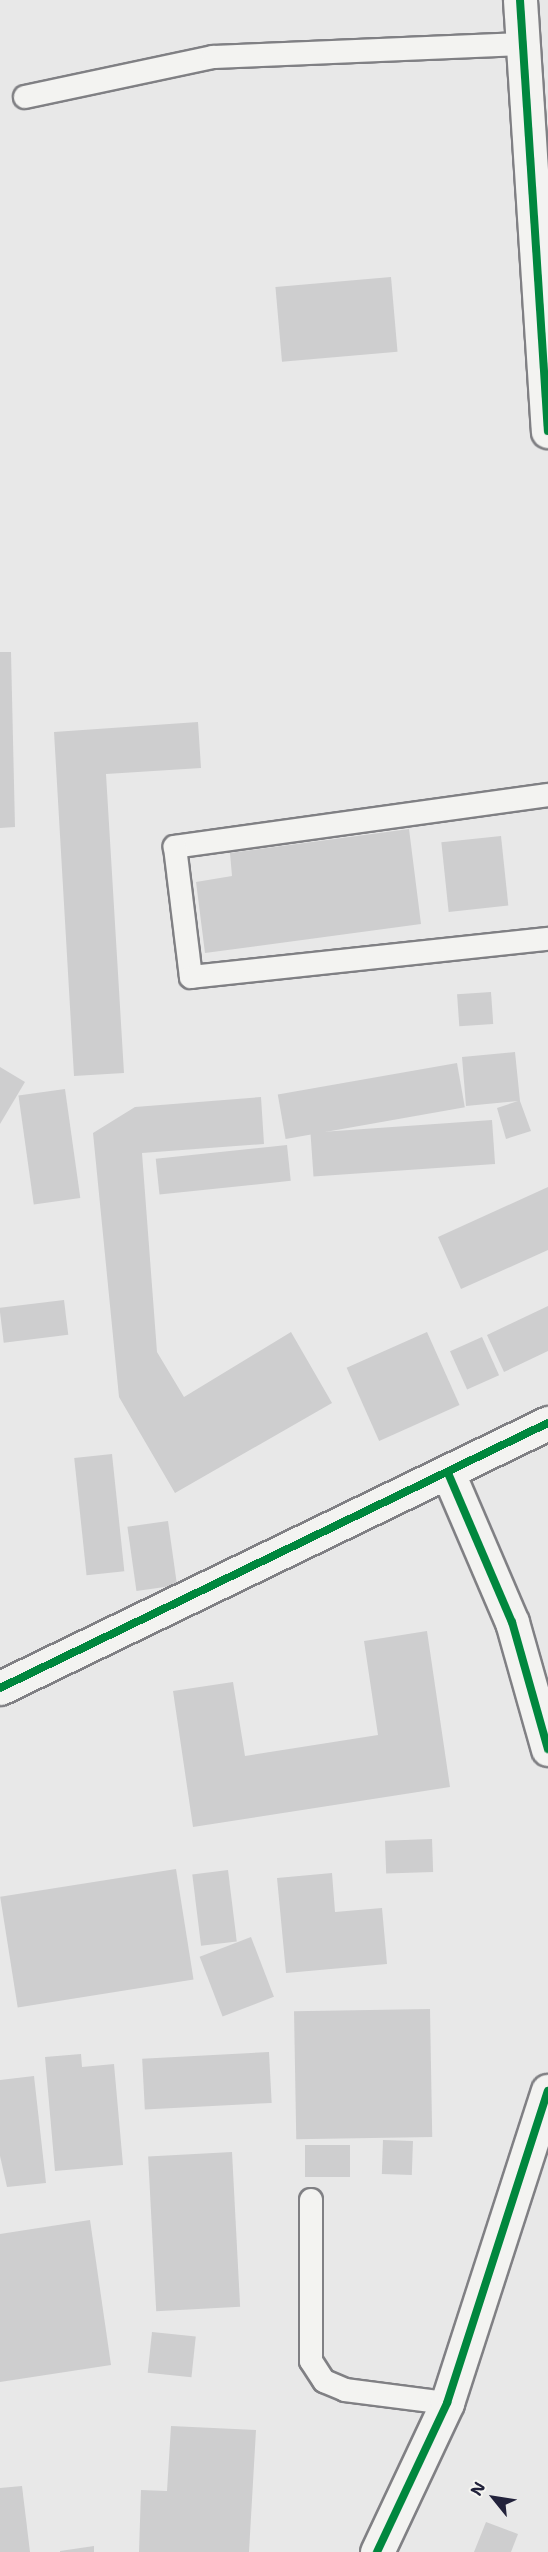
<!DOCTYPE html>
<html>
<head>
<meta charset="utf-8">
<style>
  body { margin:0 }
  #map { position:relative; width:548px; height:2552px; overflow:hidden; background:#e8e8e8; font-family:"Shantell Sans",sans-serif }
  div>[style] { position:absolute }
  .building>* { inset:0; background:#cececf; transform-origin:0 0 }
  .roads { filter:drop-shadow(2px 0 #808084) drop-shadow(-2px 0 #808084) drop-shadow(0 2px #808084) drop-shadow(0 -2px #808084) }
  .service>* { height:22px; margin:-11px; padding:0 11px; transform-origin:11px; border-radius:11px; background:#f3f3f1 }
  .minor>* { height:33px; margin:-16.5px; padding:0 16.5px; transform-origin:16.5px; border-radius:16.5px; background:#f3f3f1 }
  .tertiary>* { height:33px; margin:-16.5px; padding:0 16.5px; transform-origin:16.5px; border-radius:16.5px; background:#f3f3f1 }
  .cycleway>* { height:8px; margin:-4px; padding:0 4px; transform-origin:4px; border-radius:4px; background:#00873e }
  span { translate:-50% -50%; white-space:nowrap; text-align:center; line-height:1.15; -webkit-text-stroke:4.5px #f6f6f2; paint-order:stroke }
  .north { position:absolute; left:464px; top:2468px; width:60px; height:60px; -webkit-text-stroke:4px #f6f6f2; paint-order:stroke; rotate:300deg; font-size:16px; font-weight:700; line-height:24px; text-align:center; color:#22223b }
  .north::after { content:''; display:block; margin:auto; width:21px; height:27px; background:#22223b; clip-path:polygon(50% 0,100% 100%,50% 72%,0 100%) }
</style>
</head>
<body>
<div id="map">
  <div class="building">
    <i style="left:391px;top:277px;width:75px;height:116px;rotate:85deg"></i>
    <i style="clip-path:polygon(0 652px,11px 652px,15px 827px,0 828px)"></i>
    <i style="clip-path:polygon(198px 722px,201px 768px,106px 774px,124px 1073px,74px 1076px,54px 732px)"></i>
    <i style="clip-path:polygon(409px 829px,421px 924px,205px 953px,196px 882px,232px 876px,230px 853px)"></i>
    <i style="left:501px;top:836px;width:70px;height:60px;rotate:84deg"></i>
    <i style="left:491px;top:992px;width:32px;height:34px;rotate:86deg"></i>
    <i style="clip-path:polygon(515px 1052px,520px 1101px,531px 1131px,506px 1139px,497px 1108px,518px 1101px,466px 1106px,462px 1057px)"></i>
    <i style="left:457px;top:1063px;width:45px;height:182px;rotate:80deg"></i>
    <i style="clip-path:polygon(0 1067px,25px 1082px,0 1124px)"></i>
    <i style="left:65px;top:1089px;width:110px;height:47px;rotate:82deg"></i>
    <i style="clip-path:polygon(261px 1097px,264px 1144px,142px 1153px,157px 1352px,184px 1397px,291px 1332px,332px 1403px,175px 1493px,119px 1397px,93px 1133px,135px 1107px)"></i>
    <i style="left:492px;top:1120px;width:44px;height:182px;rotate:86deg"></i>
    <i style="left:287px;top:1145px;width:36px;height:132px;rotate:84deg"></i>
    <i style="clip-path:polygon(548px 1187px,548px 1250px,461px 1289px,438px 1237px)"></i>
    <i style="left:64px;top:1300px;width:35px;height:65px;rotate:83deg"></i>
    <i style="clip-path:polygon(548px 1306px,548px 1351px,504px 1372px,487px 1335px)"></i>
    <i style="left:427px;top:1332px;width:80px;height:88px;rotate:66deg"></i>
    <i style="left:482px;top:1337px;width:42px;height:35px;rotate:66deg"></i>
    <i style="left:112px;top:1454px;width:118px;height:38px;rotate:84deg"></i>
    <i style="left:168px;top:1521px;width:65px;height:41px;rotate:82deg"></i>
    <i style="clip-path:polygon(427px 1631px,450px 1787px,193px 1827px,173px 1691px,233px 1682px,245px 1756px,378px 1735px,364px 1641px)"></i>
    <i style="left:432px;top:1839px;width:33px;height:47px;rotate:88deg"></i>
    <i style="left:176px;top:1869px;width:112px;height:178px;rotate:81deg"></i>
    <i style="left:228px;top:1870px;width:72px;height:36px;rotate:83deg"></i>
    <i style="clip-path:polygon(332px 1873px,335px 1912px,382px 1908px,387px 1964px,286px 1973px,277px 1878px)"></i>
    <i style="left:251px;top:1937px;width:64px;height:55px;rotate:69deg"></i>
    <i style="left:430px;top:2009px;width:128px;height:136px;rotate:89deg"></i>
    <i style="left:269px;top:2052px;width:51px;height:127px;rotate:87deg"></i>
    <i style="clip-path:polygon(81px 2054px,82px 2067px,114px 2064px,123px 2165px,55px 2171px,45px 2057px)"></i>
    <i style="clip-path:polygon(34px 2076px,46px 2183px,7px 2187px,0 2156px,0 2080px)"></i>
    <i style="left:383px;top:2140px;width:30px;height:34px;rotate:2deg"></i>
    <i style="left:305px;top:2145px;width:45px;height:32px"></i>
    <i style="left:232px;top:2152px;width:155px;height:84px;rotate:87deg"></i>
    <i style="clip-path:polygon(90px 2220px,111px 2365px,0 2382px,0 2234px)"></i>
    <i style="left:152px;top:2332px;width:44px;height:41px;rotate:6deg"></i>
    <i style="clip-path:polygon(171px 2426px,256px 2430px,249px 2552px,139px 2552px,141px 2490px,167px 2491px)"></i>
    <i style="clip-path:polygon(22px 2486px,30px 2552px,0 2552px,0 2488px)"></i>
    <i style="clip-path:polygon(486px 2522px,518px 2534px,511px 2552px,474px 2552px)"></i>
    <i style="clip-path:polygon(94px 2546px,94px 2552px,60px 2552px,60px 2551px)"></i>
  </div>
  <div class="roads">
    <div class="service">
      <i style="left:25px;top:97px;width:192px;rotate:-12deg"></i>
      <i style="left:213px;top:57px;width:310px;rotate:-2.4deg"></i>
      <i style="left:548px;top:795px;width:377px;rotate:172.1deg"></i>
      <i style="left:175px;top:847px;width:131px;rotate:83deg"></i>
      <i style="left:191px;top:977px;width:359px;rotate:-6.1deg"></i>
      <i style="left:311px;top:2200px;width:161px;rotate:90deg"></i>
      <i style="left:311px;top:2361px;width:24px;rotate:57deg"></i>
      <i style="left:324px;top:2381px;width:23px;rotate:23deg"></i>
      <i style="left:345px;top:2390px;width:103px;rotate:7.3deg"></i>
    </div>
    <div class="minor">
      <i style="left:448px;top:1473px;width:162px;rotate:66.8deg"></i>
      <i style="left:512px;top:1622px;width:132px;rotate:74.2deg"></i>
      <i style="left:0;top:1688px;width:609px;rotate:-25.81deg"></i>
      <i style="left:377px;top:2552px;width:165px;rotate:-64.8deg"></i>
      <i style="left:447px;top:2403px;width:328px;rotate:-72.1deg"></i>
    </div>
    <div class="tertiary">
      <i style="left:520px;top:0;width:432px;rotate:86.3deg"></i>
    </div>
  </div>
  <div class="cycleway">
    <i style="left:520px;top:0;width:432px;rotate:86.3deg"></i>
    <i style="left:448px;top:1473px;width:162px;rotate:66.8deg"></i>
    <i style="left:512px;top:1622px;width:132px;rotate:74.2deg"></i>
    <i style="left:0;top:1688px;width:609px;rotate:-25.81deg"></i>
    <i style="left:377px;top:2552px;width:165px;rotate:-64.8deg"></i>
    <i style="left:447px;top:2403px;width:328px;rotate:-72.1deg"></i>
  </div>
  <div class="north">N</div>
</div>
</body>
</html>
